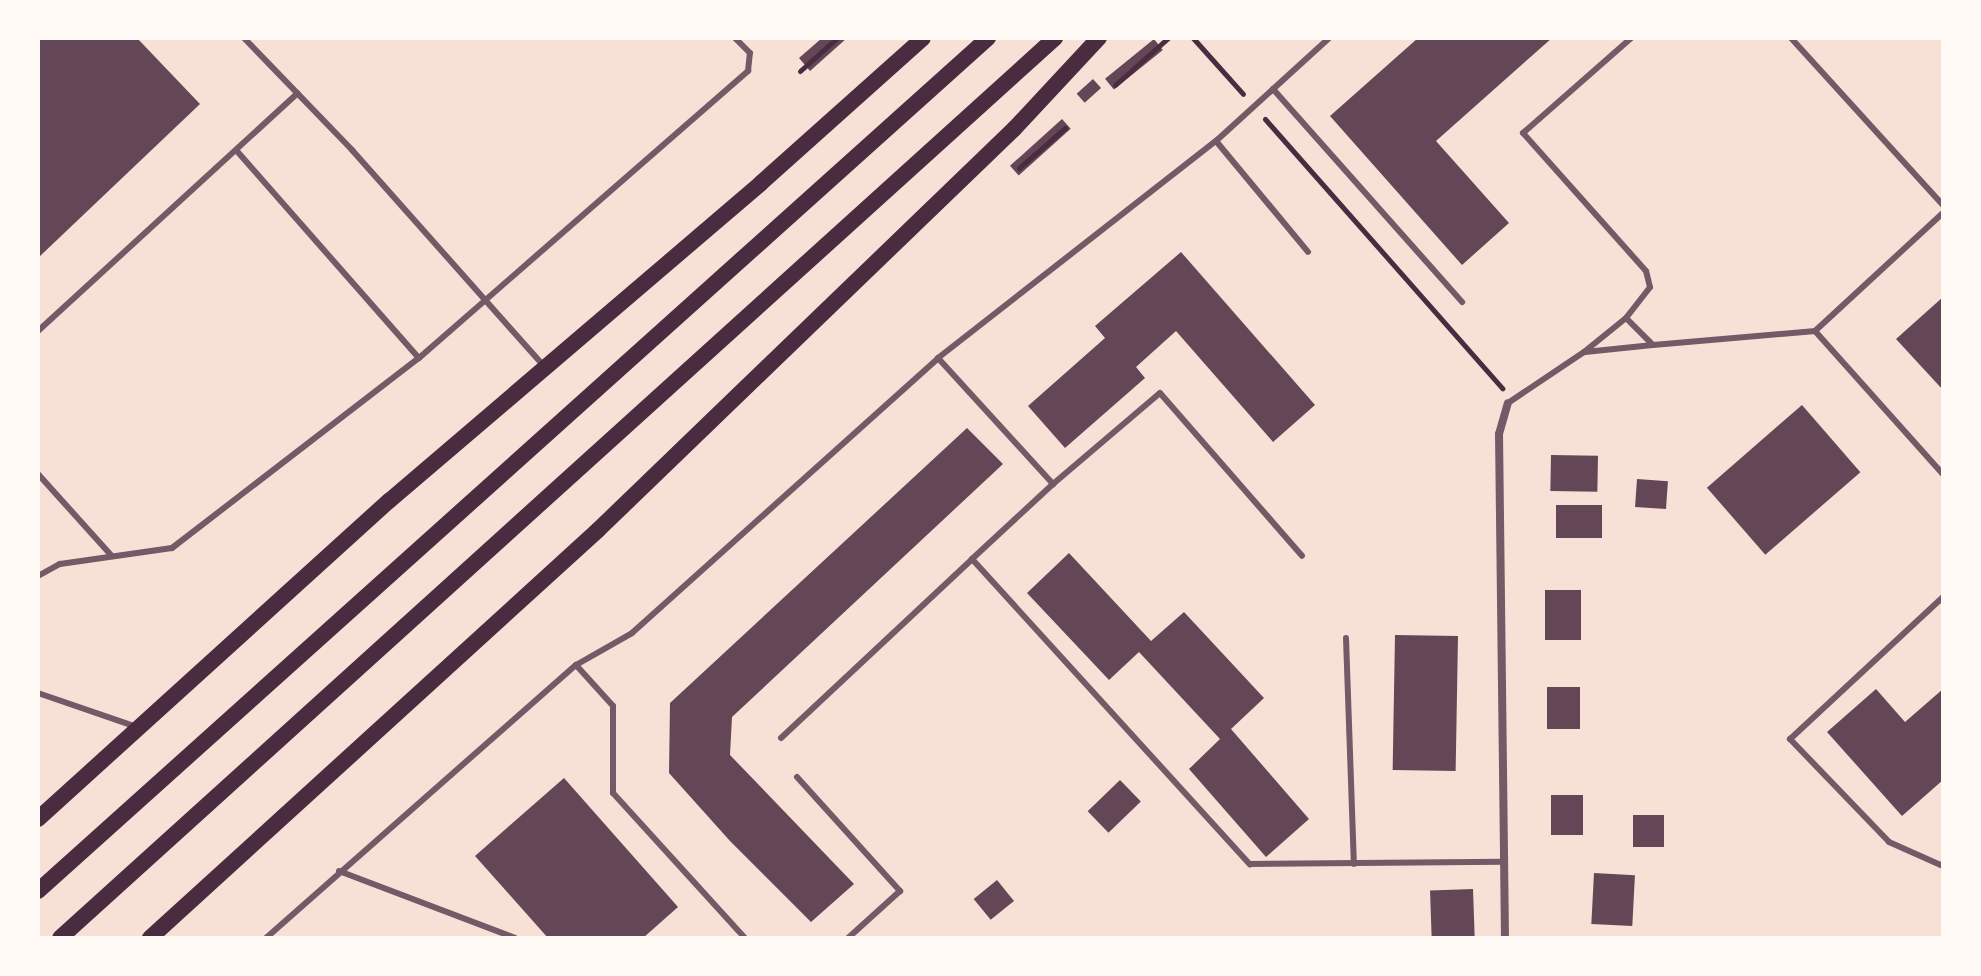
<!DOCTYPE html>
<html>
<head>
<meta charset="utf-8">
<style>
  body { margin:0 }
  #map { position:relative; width:1981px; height:976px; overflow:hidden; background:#f7e1d7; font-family:"Noto Sans",sans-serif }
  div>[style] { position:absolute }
  .building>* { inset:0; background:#644757; transform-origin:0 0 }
  .path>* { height:5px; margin:-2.5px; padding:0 2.5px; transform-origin:2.5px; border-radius:2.5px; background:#4a2c40 }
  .service>* { height:6px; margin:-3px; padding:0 3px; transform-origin:3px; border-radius:3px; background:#755966 }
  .minor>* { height:8px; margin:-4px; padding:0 4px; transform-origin:4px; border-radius:4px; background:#755966 }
  .secondary>* { height:16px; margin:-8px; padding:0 8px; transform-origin:8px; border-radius:8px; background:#4a2c40 }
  span { translate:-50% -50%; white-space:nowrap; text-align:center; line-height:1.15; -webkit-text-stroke:8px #fffaf5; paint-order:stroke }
  .frame { position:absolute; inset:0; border:40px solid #fffaf5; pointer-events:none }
</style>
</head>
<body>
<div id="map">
  <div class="building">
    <i style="clip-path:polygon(38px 38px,137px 38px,200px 104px,38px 258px)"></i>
    <i style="clip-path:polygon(822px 38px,847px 38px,810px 71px,799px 58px)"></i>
    <i style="clip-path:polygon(1418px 38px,1552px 38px,1436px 141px,1509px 223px,1462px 265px,1330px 116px)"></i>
    <i style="left:1154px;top:39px;width:14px;height:63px;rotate:51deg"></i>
    <i style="left:1093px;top:79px;width:12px;height:22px;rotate:48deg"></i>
    <i style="left:1062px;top:119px;width:13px;height:70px;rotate:48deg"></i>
    <i style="clip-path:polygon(1181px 252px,1315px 405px,1273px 442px,1176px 331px,1136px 367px,1145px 378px,1065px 448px,1028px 406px,1105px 338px,1095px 326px)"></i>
    <i style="clip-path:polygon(1943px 297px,1943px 390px,1896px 339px)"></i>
    <i style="left:1802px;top:405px;width:89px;height:126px;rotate:49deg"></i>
    <i style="clip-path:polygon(967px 428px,1003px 464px,732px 717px,730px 755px,854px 884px,811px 922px,730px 841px,669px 773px,670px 703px)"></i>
    <i style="left:1551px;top:455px;width:47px;height:36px;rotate:1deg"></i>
    <i style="left:1637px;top:479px;width:31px;height:28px;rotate:4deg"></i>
    <i style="left:1556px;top:505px;width:46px;height:33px"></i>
    <i style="clip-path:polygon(1069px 553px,1151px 641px,1184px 612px,1264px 698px,1231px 729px,1309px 819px,1266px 857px,1189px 769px,1220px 739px,1139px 652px,1109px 680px,1027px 593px)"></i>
    <i style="left:1545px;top:590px;width:36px;height:50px"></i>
    <i style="left:1395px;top:635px;width:63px;height:135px;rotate:1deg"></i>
    <i style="left:1547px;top:687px;width:33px;height:42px"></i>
    <i style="clip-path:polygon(1876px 689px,1905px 722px,1943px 689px,1943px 780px,1902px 816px,1827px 732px)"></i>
    <i style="clip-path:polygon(564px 778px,678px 907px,643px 938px,548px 938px,475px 856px)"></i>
    <i style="left:1120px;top:780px;width:30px;height:45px;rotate:46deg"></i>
    <i style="left:1551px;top:795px;width:32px;height:40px"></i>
    <i style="left:1633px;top:815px;width:31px;height:32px"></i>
    <i style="left:1594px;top:873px;width:41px;height:51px;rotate:3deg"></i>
    <i style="left:997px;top:880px;width:27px;height:30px;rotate:51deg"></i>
    <i style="left:1473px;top:889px;width:49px;height:43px;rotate:88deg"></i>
  </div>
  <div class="path">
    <i style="left:1193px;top:38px;width:75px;rotate:48.2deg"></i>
    <i style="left:800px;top:71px;width:50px;rotate:-41.7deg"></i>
    <i style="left:1115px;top:85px;width:71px;rotate:-41.6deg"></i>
    <i style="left:1265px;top:119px;width:359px;rotate:48.6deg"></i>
    <i style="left:1019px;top:168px;width:61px;rotate:-41deg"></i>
  </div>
  <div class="service">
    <i style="left:244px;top:38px;width:156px;rotate:46deg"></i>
    <i style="left:352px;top:150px;width:289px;rotate:48.4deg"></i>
    <i style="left:1791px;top:38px;width:226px;rotate:47.7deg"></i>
    <i style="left:1273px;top:89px;width:285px;rotate:48.4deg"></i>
    <i style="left:1216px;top:141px;width:144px;rotate:50.3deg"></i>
    <i style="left:236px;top:150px;width:277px;rotate:48.7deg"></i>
    <i style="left:1626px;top:318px;width:38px;rotate:45deg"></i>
    <i style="left:1653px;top:345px;width:163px;rotate:-4.9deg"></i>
    <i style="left:1815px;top:331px;width:174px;rotate:-42.7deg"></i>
    <i style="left:38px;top:331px;width:352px;rotate:-42.5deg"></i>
    <i style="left:1815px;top:331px;width:192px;rotate:48.2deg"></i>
    <i style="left:1585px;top:352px;width:68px;rotate:-5.9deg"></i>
    <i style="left:938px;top:358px;width:171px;rotate:47.6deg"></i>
    <i style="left:1508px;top:403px;width:92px;rotate:-33.9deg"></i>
    <i style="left:1584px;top:352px;width:54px;rotate:-39deg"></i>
    <i style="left:1626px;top:318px;width:39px;rotate:-52deg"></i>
    <i style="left:1650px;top:287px;width:16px;rotate:-104deg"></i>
    <i style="left:1646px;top:271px;width:185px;rotate:-131.7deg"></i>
    <i style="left:1523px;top:133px;width:144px;rotate:-41.3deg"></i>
    <i style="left:38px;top:474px;width:109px;rotate:48deg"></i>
    <i style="left:972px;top:559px;width:110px;rotate:-42.8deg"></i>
    <i style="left:1053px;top:484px;width:140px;rotate:-40.4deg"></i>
    <i style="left:1160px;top:393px;width:216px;rotate:48.9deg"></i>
    <i style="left:38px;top:576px;width:25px;rotate:-29deg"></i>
    <i style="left:60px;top:564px;width:113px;rotate:-8.1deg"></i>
    <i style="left:172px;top:548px;width:312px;rotate:-37.6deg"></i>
    <i style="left:419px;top:358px;width:437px;rotate:-41.1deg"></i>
    <i style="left:748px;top:71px;width:18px;rotate:-84deg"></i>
    <i style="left:750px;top:53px;width:21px;rotate:-135deg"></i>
    <i style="left:1943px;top:597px;width:209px;rotate:137.1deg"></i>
    <i style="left:1790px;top:739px;width:143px;rotate:46.1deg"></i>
    <i style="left:1889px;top:842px;width:59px;rotate:24deg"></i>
    <i style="left:1346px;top:638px;width:226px;rotate:88deg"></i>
    <i style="left:576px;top:665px;width:55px;rotate:47.9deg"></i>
    <i style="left:613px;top:706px;width:87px;rotate:90deg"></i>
    <i style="left:613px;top:793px;width:196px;rotate:47.7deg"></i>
    <i style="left:38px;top:693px;width:105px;rotate:19deg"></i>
    <i style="left:781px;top:738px;width:262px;rotate:-43.1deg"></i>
    <i style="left:972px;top:559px;width:413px;rotate:47.7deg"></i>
    <i style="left:1250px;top:864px;width:253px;rotate:-0.5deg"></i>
    <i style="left:797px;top:777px;width:154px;rotate:47.9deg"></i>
    <i style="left:900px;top:891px;width:70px;rotate:137.9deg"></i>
    <i style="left:339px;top:871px;width:188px;rotate:20.8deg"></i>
    <i style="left:266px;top:938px;width:413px;rotate:-41.4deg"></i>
    <i style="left:576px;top:665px;width:64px;rotate:-29.7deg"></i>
    <i style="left:632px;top:633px;width:411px;rotate:-41.9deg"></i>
    <i style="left:938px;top:358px;width:353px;rotate:-38deg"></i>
    <i style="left:1216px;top:141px;width:153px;rotate:-42.3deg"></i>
  </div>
  <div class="minor">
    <i style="left:1505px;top:938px;width:504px;rotate:-90.68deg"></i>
    <i style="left:1499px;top:434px;width:32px;rotate:-74deg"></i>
  </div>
  <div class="secondary">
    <i style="left:38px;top:819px;width:474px;rotate:-42.2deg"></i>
    <i style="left:389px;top:501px;width:489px;rotate:-40.5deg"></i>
    <i style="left:761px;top:183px;width:217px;rotate:-41.8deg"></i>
    <i style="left:38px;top:891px;width:1277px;rotate:-41.92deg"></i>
    <i style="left:60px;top:938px;width:1342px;rotate:-42.13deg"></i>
    <i style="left:150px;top:938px;width:606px;rotate:-42.32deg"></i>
    <i style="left:598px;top:530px;width:578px;rotate:-43.95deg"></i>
    <i style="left:1014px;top:129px;width:125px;rotate:-47deg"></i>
  </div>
  <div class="frame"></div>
</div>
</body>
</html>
